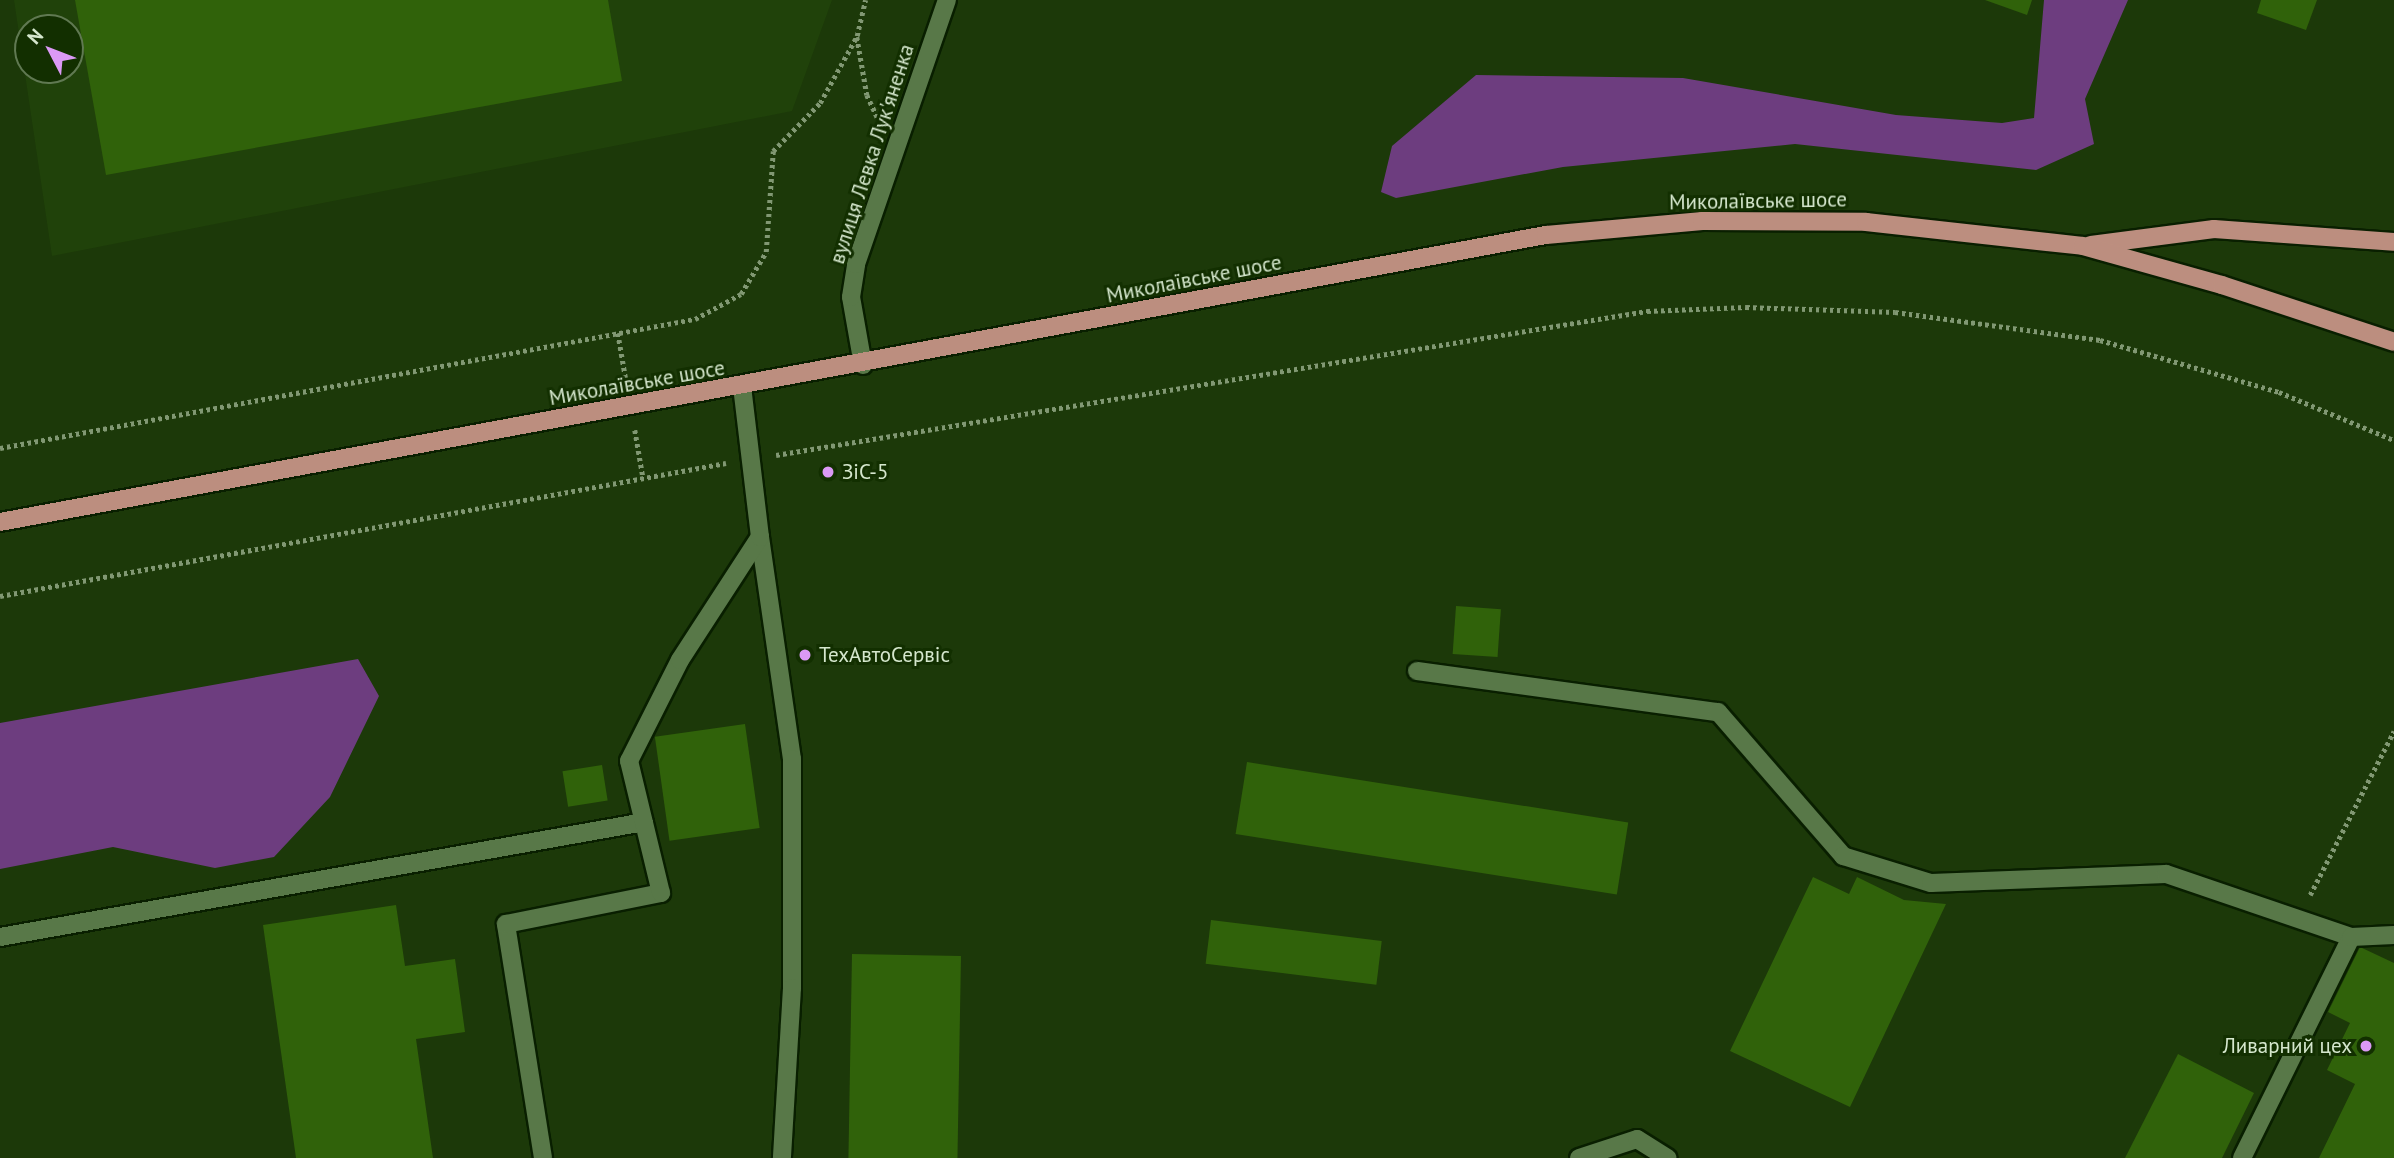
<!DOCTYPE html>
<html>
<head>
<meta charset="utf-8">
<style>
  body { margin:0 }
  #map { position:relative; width:2394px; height:1158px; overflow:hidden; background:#1c3909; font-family:"PT Sans",sans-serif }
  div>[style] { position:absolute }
  .built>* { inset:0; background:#20420a }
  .green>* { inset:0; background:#6d3d7f }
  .building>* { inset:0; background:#30620a; transform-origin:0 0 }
  .path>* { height:4.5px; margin-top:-2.25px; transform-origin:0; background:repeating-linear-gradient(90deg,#819873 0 3.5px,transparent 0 7px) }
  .roads { filter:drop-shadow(2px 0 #091f00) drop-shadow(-2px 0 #091f00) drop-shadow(0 2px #091f00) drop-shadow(0 -2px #091f00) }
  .lane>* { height:18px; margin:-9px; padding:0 9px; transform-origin:9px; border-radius:9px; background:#587848 }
  .secondary>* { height:18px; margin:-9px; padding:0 9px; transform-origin:9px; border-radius:9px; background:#587848 }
  .primary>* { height:18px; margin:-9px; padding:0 9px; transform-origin:9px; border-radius:9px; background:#bc8e7f }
  .dots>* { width:19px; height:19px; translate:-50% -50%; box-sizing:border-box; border:4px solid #122f00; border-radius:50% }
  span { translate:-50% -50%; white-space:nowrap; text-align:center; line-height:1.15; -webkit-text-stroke:6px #122f00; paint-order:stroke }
  .street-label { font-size:21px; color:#d5e7cd }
  .poi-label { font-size:21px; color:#d5e7cd }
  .left { translate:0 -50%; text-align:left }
  .right { translate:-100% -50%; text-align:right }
  .north { position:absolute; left:14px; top:14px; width:70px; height:70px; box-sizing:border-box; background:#122f00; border:2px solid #607952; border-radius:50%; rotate:312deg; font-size:19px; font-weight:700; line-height:28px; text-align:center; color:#d5e7cd }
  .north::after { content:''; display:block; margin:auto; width:24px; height:32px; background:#db99f5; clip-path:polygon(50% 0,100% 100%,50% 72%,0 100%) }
</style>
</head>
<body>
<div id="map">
  <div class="built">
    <i style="clip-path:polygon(evenodd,14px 0,832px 0,792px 111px,52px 256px,14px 0,28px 28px,70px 28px,70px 70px,28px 70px,28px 28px)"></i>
  </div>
  <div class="green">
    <i style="clip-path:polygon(2044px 0,2128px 0,2085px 99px,2094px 144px,2036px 170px,1795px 144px,1563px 167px,1396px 198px,1381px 192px,1392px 146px,1476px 75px,1683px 78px,1896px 115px,2002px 123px,2034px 118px)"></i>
    <i style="clip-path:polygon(358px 659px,379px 696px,330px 797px,274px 857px,215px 868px,113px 847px,0 869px,0 723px)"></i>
  </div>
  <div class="building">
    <i style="clip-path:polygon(75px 0,608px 0,622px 81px,106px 175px)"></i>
    <i style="clip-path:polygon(1985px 0,2032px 0,2027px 15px)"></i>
    <i style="clip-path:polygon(2261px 0,2317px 0,2306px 30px,2257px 13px)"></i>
    <i style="left:1456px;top:606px;width:45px;height:48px;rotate:4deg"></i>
    <i style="left:745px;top:724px;width:105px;height:91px;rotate:82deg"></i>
    <i style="left:1247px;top:762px;width:386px;height:73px;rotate:9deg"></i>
    <i style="left:602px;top:765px;width:36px;height:40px;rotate:81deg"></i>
    <i style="clip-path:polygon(1813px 877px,1849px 894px,1857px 877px,1904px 900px,1946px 904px,1850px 1107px,1730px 1051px)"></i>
    <i style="clip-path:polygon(396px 905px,405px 966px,455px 959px,465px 1032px,416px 1039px,433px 1158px,296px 1158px,263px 925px)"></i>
    <i style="left:1211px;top:920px;width:172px;height:44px;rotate:7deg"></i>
    <i style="clip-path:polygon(2360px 947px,2394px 963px,2394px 1158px,2319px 1158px,2355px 1084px,2327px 1070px,2350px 1023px,2328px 1012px)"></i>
    <i style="left:852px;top:954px;width:109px;height:204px;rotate:1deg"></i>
    <i style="clip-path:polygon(2178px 1054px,2254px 1093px,2222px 1158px,2125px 1158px)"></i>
  </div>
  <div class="path">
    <i style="left:857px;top:37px;width:59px;rotate:80.2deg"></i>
    <i style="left:867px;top:95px;width:26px;rotate:65deg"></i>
    <i style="left:618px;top:333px;width:48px;rotate:80.3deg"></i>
    <i style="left:635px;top:430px;width:48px;rotate:80.3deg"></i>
    <i style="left:0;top:448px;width:707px;rotate:-10.52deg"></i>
    <i style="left:695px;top:319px;width:52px;rotate:-28.5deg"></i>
    <i style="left:741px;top:294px;width:49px;rotate:-59.2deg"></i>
    <i style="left:766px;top:252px;width:101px;rotate:-86deg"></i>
    <i style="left:773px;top:151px;width:67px;rotate:-45.6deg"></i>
    <i style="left:820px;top:103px;width:77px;rotate:-61.1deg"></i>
    <i style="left:857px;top:36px;width:37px;rotate:-77deg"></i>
    <i style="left:776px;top:455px;width:883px;rotate:-9.39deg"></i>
    <i style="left:1647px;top:311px;width:99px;rotate:-2.3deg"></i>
    <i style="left:1746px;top:307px;width:149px;rotate:1.9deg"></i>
    <i style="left:1895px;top:312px;width:207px;rotate:7.8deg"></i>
    <i style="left:2100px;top:340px;width:186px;rotate:16.2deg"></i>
    <i style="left:2279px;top:392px;width:125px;rotate:22.7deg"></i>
    <i style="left:0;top:596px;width:738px;rotate:-10.38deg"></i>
    <i style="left:2310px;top:895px;width:184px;rotate:-62.9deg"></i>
  </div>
  <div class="roads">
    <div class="lane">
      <i style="left:760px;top:537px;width:224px;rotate:81.8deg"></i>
      <i style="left:792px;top:759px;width:229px;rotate:90deg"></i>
      <i style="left:792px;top:988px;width:170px;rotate:93.4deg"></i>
      <i style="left:1417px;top:671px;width:304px;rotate:7.8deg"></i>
      <i style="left:1718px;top:712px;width:191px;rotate:49deg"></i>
      <i style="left:1843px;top:856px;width:92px;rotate:17.1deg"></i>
      <i style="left:1931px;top:883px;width:235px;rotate:-2.2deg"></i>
      <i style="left:2166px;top:874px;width:195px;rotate:18.8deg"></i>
      <i style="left:0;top:937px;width:654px;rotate:-10.12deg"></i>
      <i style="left:543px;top:1158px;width:237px;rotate:-99deg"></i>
      <i style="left:506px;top:924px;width:158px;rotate:-11.3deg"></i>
      <i style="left:661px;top:893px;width:136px;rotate:-103.6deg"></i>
      <i style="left:629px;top:761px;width:113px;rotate:-63.2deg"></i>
      <i style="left:680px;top:660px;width:147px;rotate:-57deg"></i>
      <i style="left:760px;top:537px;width:151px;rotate:-96.8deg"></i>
      <i style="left:1579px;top:1158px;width:61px;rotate:-18.1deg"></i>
      <i style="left:1637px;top:1139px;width:36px;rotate:32deg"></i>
      <i style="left:2242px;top:1158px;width:246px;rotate:-63.7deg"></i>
      <i style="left:2351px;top:937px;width:43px;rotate:-2.7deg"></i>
    </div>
    <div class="secondary">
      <i style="left:863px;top:365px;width:69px;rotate:-100deg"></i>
      <i style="left:851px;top:297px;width:33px;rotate:-81deg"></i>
      <i style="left:856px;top:264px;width:279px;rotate:-71deg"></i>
    </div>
    <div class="primary">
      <i style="left:2091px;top:245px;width:124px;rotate:-7.4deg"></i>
      <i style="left:2214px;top:229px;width:180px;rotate:4.1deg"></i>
      <i style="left:0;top:522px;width:1572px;rotate:-10.52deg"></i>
      <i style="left:1546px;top:235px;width:157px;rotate:-5.1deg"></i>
      <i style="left:1702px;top:221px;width:164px;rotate:0.3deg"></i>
      <i style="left:1866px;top:222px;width:218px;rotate:6.3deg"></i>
      <i style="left:2083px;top:246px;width:144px;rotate:15.7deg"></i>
      <i style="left:2222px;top:285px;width:181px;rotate:18.3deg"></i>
    </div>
  </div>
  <div class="dots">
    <i style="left:828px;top:472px;background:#db99f5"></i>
    <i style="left:805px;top:655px;background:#db99f5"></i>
    <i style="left:2366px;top:1046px;background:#db99f5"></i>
  </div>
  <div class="street-label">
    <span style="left:872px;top:154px;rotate:-72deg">вулиця Левка Лук'яненка</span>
    <span style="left:1758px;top:201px;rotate:-1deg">Миколаївське шосе</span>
    <span style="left:1194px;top:279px;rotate:-11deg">Миколаївське шосе</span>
    <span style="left:637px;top:383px;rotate:-10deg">Миколаївське шосе</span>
  </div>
  <div class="poi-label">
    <span class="left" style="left:842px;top:472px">ЗіС-5</span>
    <span class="left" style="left:819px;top:655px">ТехАвтоСервіс</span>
    <span class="right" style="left:2352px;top:1046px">Ливарний цех</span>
  </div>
  <div class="north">N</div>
</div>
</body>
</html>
